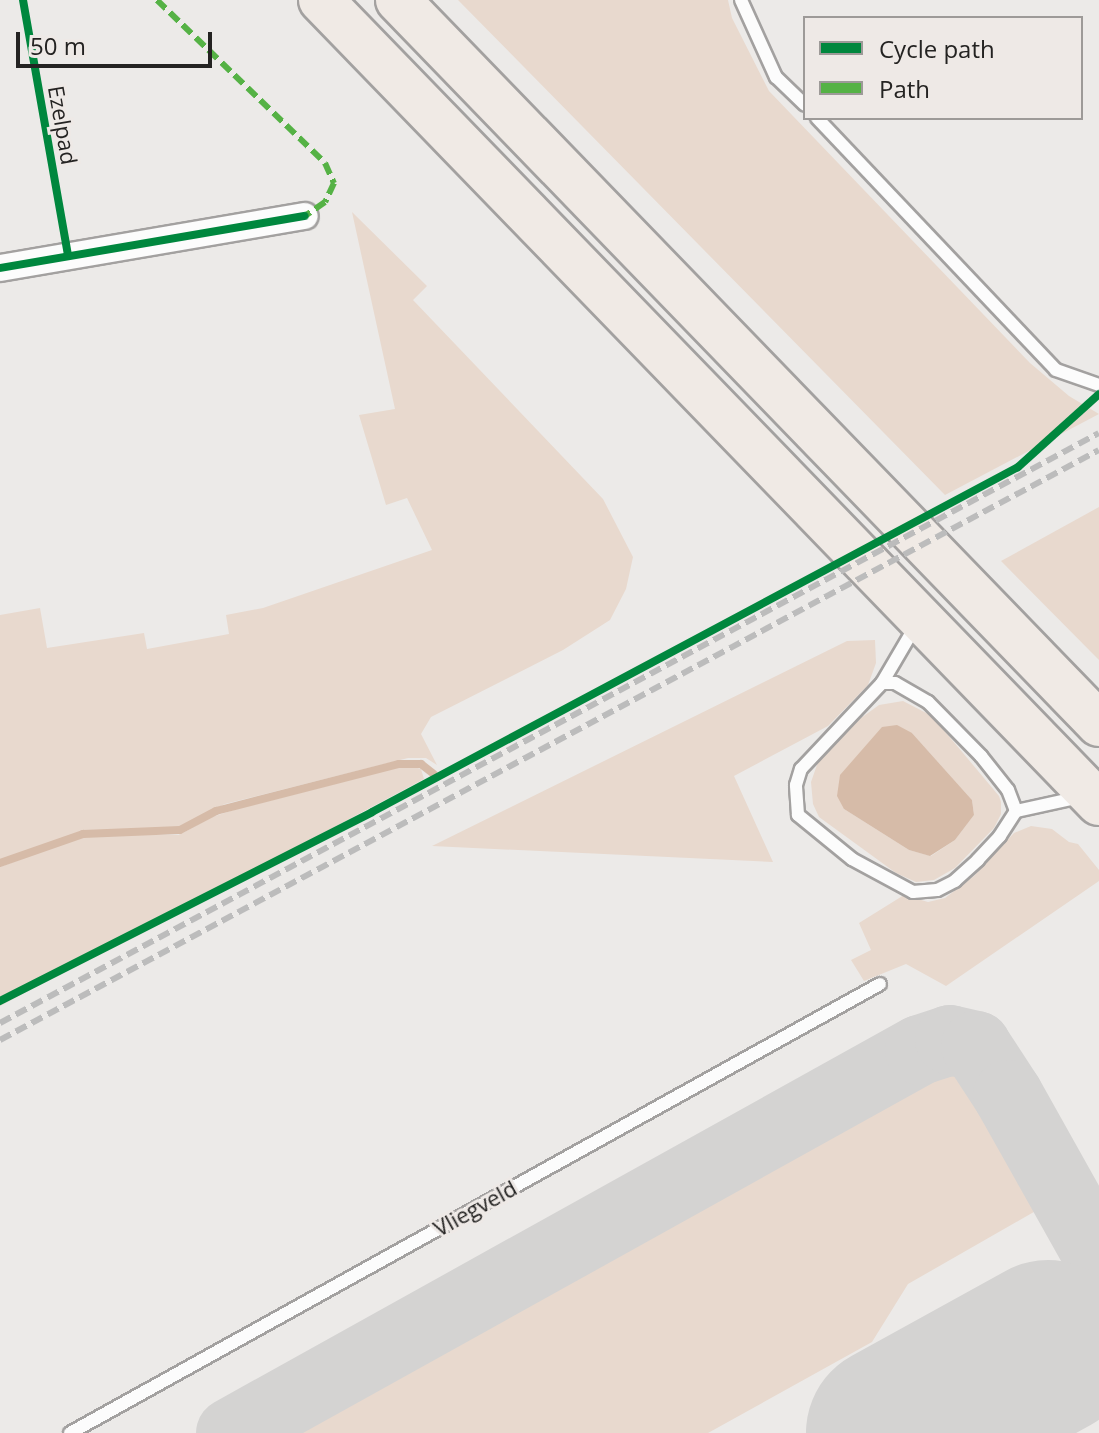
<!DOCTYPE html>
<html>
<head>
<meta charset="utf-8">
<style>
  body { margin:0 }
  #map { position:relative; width:1099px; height:1433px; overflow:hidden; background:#eceae8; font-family:"Open Sans",sans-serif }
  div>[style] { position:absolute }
  .green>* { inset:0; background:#e8d9ce }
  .water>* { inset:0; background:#d6bba8 }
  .stream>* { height:8px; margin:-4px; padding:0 4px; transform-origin:4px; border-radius:4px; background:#d6bba8 }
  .taxiway>* { height:70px; margin:-35px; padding:0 35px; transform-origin:35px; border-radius:35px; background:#d4d3d2 }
  .runway>* { height:176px; margin:-88px; padding:0 88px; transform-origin:88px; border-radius:88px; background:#d4d3d2 }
  .roads { filter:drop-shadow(2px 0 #a3a1a0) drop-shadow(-2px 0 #a3a1a0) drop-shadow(0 2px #a3a1a0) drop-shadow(0 -2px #a3a1a0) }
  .service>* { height:12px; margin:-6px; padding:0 6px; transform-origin:6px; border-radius:6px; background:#fcfcfc }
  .minor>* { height:26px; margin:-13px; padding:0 13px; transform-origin:13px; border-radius:13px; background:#fcfcfc }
  .motorway>* { height:44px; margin:-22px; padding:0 22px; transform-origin:22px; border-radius:22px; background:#f0eae5 }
  .rail>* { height:6px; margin-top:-3px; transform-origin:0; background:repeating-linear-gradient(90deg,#bcbcbc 0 12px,transparent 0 18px) }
  .quiet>* { height:6px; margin-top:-3px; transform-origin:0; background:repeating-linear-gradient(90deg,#55b245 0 12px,transparent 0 18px) }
  .cycleway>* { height:8px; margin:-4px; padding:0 4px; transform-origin:4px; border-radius:4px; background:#00873e }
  span { translate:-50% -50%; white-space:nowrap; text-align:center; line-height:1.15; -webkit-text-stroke:6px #eee9e6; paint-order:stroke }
  .street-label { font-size:22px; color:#242322 }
  .legend { position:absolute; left:803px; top:16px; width:280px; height:104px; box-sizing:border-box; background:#eee9e6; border:2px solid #9d9a98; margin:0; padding:10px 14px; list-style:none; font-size:24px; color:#242322 }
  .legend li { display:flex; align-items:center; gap:16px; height:40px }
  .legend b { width:40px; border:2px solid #9d9a98 }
  .scale { position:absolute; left:16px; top:32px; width:196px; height:36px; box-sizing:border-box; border:4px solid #242322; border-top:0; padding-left:10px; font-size:24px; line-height:28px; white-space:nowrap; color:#242322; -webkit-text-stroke:6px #eee9e6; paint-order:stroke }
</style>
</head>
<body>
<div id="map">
  <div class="green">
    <i style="clip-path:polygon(458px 0,728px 0,732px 18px,769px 91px,1030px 363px,1069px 396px,1099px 414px,945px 495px)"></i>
    <i style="clip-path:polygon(352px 212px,427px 286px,413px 300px,603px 499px,633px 557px,626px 589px,610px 620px,563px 650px,431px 717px,421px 734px,437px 765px,426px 758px,408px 758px,225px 804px,172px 830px,87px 830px,0 860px,0 615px,40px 608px,47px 648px,144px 633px,147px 649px,229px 634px,226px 615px,263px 608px,432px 550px,407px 498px,386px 505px,359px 415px,395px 409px)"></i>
    <i style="clip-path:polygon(1099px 507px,1099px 660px,1001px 561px)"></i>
    <i style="clip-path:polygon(875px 640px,876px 663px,868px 685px,828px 726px,734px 776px,773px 862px,432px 846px,847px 641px)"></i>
    <i style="clip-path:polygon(evenodd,903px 701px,932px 716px,999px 796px,1001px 802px,1001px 814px,994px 828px,955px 868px,934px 880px,916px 882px,896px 873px,819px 817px,813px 804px,811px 782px,818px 762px,861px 718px,879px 705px,903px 701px,912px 733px,972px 800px,974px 815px,955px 840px,931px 856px,909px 850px,844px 809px,912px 733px)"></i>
    <i style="clip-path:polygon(408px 765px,421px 769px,424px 779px,0 1006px,0 867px,87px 835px,179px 835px,212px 817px,237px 809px)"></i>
    <i style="clip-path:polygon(1031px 826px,1052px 829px,1069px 842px,1078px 844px,1099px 870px,1099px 881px,946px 986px,906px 964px,864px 981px,851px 960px,871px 950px,859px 923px,904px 895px,928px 902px,945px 898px,974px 876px,1014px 833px)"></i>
    <i style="clip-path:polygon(940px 1071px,957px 1072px,972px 1083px,1039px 1209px,908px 1284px,872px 1342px,708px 1433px,277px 1433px,921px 1075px)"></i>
  </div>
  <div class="water">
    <i style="clip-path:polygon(897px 725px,912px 733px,972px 800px,974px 815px,955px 840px,930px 856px,909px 850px,844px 809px,837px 796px,840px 775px,882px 727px)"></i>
  </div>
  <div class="stream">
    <i style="left:0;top:863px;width:88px;rotate:-19.3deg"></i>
    <i style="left:83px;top:834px;width:97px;rotate:-2.4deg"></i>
    <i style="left:180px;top:830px;width:41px;rotate:-27.8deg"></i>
    <i style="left:216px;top:811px;width:189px;rotate:-14.4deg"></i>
    <i style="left:399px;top:764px;width:22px"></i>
    <i style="left:421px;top:764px;width:16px;rotate:38deg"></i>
  </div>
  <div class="taxiway">
    <i style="left:1048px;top:1348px;width:58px;rotate:-27.9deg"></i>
    <i style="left:231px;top:1433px;width:788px;rotate:-29.07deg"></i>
    <i style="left:920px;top:1050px;width:32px;rotate:-18deg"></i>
    <i style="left:950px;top:1040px;width:27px;rotate:13deg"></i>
    <i style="left:976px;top:1046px;width:59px;rotate:56.9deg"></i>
    <i style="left:1008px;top:1095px;width:186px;rotate:60.7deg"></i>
  </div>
  <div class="runway">
    <i style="left:894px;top:1433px;width:176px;rotate:-28.9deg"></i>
  </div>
  <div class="roads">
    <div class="service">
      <i style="left:741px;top:0;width:85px;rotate:65.6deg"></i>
      <i style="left:776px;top:77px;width:40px;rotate:44deg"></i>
      <i style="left:817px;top:118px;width:347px;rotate:46.5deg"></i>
      <i style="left:1056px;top:370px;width:46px;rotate:19.2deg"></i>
      <i style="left:882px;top:683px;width:13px"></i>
      <i style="left:895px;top:683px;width:38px;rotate:30deg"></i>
      <i style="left:928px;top:702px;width:76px;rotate:45.5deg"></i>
      <i style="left:981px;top:756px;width:43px;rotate:51.5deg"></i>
      <i style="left:1008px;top:790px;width:22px;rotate:69deg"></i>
      <i style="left:1016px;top:811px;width:30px;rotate:123deg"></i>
      <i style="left:1000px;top:836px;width:33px;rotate:133deg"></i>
      <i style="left:978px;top:860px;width:31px;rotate:138deg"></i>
      <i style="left:955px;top:881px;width:20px;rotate:153deg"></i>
      <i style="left:937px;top:890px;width:24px;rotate:175deg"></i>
      <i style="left:913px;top:892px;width:69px;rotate:-151.6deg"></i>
      <i style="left:852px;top:859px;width:70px;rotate:-140.8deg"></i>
      <i style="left:798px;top:815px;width:30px;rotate:-94deg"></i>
      <i style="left:796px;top:785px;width:17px;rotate:-73deg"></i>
      <i style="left:801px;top:769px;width:118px;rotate:-46.7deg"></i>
      <i style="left:882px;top:683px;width:67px;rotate:-59.6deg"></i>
      <i style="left:1016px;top:811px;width:66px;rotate:-12.3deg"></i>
      <i style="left:70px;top:1433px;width:926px;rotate:-29deg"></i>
    </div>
    <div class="minor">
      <i style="left:0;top:268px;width:309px;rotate:-9.7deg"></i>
    </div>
    <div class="motorway">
      <i style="left:321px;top:0;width:1118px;rotate:45.91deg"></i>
      <i style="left:398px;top:0;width:1008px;rotate:45.92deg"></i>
    </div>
  </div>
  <div class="rail">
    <i style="left:0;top:1023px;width:1247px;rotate:-28.23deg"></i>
    <i style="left:0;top:1040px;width:1247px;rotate:-28.23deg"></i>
  </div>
  <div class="quiet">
    <i style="left:157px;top:0;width:234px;rotate:44.1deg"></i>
    <i style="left:325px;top:163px;width:22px;rotate:66deg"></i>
    <i style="left:334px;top:183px;width:21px;rotate:115deg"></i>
    <i style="left:325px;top:202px;width:24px;rotate:145deg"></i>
  </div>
  <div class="cycleway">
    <i style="left:23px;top:0;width:260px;rotate:80deg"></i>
    <i style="left:0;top:268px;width:309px;rotate:-9.7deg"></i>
    <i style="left:0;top:1001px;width:417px;rotate:-26.9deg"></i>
    <i style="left:372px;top:812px;width:732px;rotate:-28.1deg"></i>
    <i style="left:1018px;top:467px;width:109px;rotate:-42deg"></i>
  </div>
  <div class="street-label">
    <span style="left:63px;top:125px;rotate:80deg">Ezelpad</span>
    <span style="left:475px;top:1208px;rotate:-29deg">Vliegveld</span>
  </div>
  <ul class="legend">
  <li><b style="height:10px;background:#00873e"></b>Cycle path</li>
  <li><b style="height:10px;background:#55b245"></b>Path</li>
  </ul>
  <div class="scale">50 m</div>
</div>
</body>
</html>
